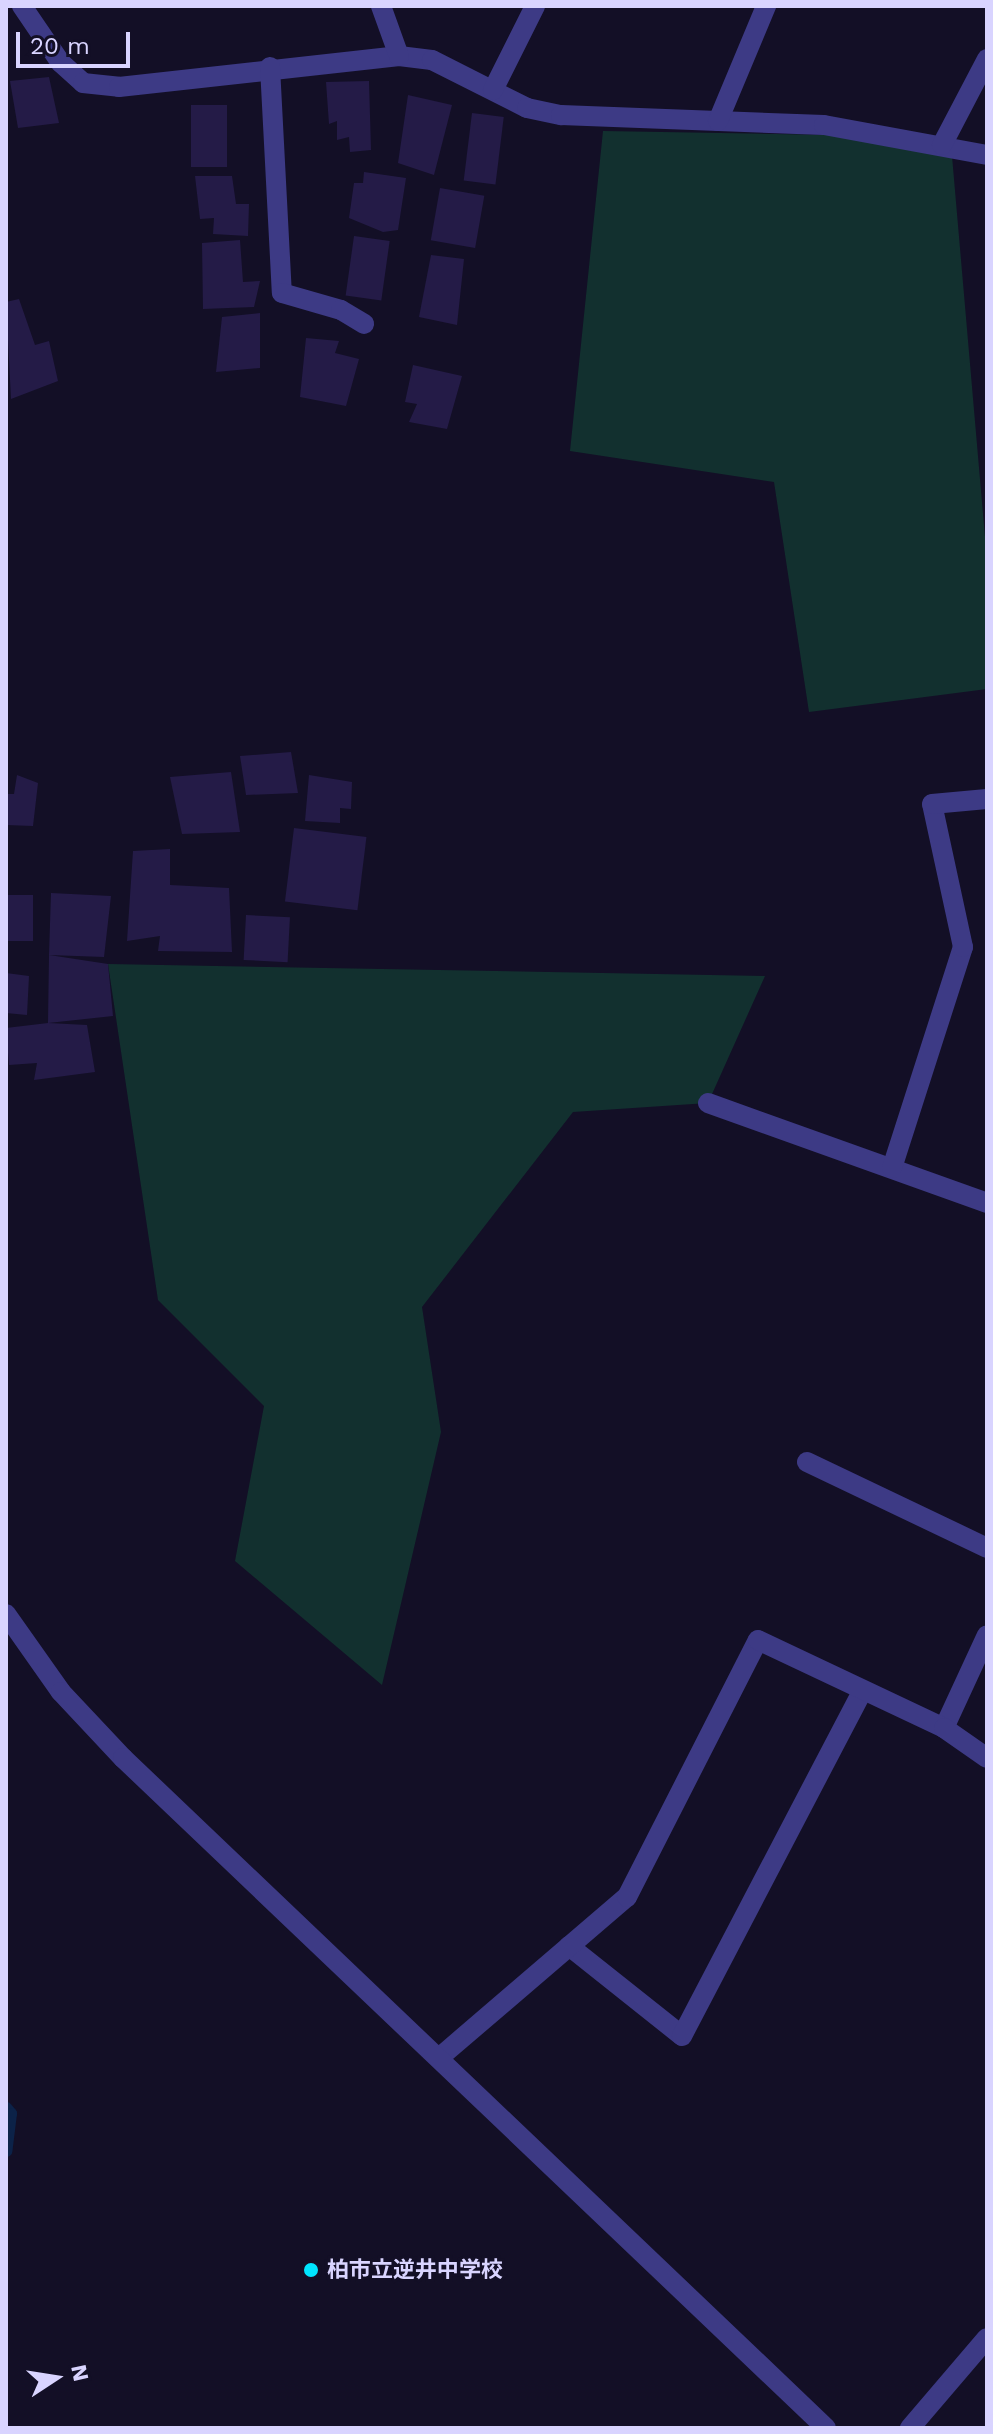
<!DOCTYPE html>
<html>
<head>
<meta charset="utf-8">
<style>
  body { margin:0 }
  #map { position:relative; width:993px; height:2434px; overflow:hidden; background:#130f26; font-family:"Work Sans","Noto Sans JP",sans-serif }
  div>[style] { position:absolute }
  .green>* { inset:0; background:#12302f }
  .stream>* { height:11px; margin:-5.5px; padding:0 5.5px; transform-origin:5.5px; border-radius:5.5px; background:#0c2248 }
  .building>* { inset:0; background:#241b47; transform-origin:0 0 }
  .minor>* { height:20px; margin:-10px; padding:0 10px; transform-origin:10px; border-radius:10px; background:#3d3a85 }
  .tertiary>* { height:20px; margin:-10px; padding:0 10px; transform-origin:10px; border-radius:10px; background:#3d3a85 }
  .dots>* { width:22px; height:22px; translate:-50% -50%; box-sizing:border-box; border:4px solid #130f26; border-radius:50% }
  span { translate:-50% -50%; white-space:nowrap; text-align:center; line-height:1.15; -webkit-text-stroke:6px #130f26; paint-order:stroke }
  .poi-label { font-size:22px; color:#d9d4ff; font-weight:700 }
  .left { translate:0 -50%; text-align:left }
  .frame { position:absolute; inset:0; border:8px solid #d9d4ff; pointer-events:none }
  .north { position:absolute; left:16px; top:2338px; width:80px; height:80px; -webkit-text-stroke:6px #130f26; paint-order:stroke; rotate:78deg; font-size:22px; font-weight:700; line-height:32px; text-align:center; color:#d9d4ff }
  .north::after { content:''; display:block; margin:auto; width:28px; height:36px; background:#d9d4ff; clip-path:polygon(50% 0,100% 100%,50% 72%,0 100%) }
  .scale { position:absolute; left:16px; top:32px; width:114px; height:36px; box-sizing:border-box; border:4px solid #d9d4ff; border-top:0; padding-left:10px; font-size:24px; line-height:28px; white-space:nowrap; color:#d9d4ff; -webkit-text-stroke:6px #130f26; paint-order:stroke }
</style>
</head>
<body>
<div id="map">
  <div class="green">
    <i style="clip-path:polygon(603px 131px,829px 135px,952px 156px,987px 560px,987px 689px,809px 712px,774px 482px,570px 451px)"></i>
    <i style="clip-path:polygon(108px 964px,765px 976px,708px 1103px,573px 1112px,422px 1307px,441px 1432px,382px 1685px,235px 1561px,264px 1406px,158px 1300px)"></i>
  </div>
  <div class="stream">
    <i style="left:6px;top:2107px;width:8px;rotate:50deg"></i>
    <i style="left:11px;top:2113px;width:38px;rotate:97deg"></i>
  </div>
  <div class="building">
    <i style="clip-path:polygon(49px 77px,59px 123px,18px 128px,10px 81px)"></i>
    <i style="clip-path:polygon(369px 81px,371px 150px,350px 152px,349px 137px,337px 140px,337px 121px,329px 124px,326px 82px)"></i>
    <i style="clip-path:polygon(408px 95px,452px 105px,434px 175px,398px 163px)"></i>
    <i style="left:191px;top:105px;width:36px;height:62px"></i>
    <i style="left:472px;top:113px;width:32px;height:68px;rotate:7deg"></i>
    <i style="clip-path:polygon(364px 172px,406px 178px,398px 230px,383px 232px,349px 218px,354px 183px,363px 183px)"></i>
    <i style="clip-path:polygon(195px 176px,232px 176px,236px 204px,249px 204px,248px 236px,213px 234px,214px 218px,200px 219px)"></i>
    <i style="left:440px;top:188px;width:45px;height:53px;rotate:10deg"></i>
    <i style="left:354px;top:236px;width:36px;height:60px;rotate:8deg"></i>
    <i style="clip-path:polygon(240px 240px,243px 282px,260px 281px,254px 307px,203px 309px,202px 243px)"></i>
    <i style="clip-path:polygon(431px 255px,464px 259px,457px 325px,419px 317px)"></i>
    <i style="clip-path:polygon(19px 299px,35px 345px,49px 341px,58px 381px,11px 399px,6px 302px)"></i>
    <i style="clip-path:polygon(260px 313px,260px 368px,216px 372px,222px 317px)"></i>
    <i style="clip-path:polygon(306px 338px,339px 341px,335px 353px,359px 359px,346px 406px,300px 397px)"></i>
    <i style="clip-path:polygon(413px 365px,462px 376px,447px 429px,409px 422px,417px 404px,405px 402px)"></i>
    <i style="clip-path:polygon(291px 752px,298px 793px,246px 795px,240px 756px)"></i>
    <i style="clip-path:polygon(231px 772px,240px 832px,182px 834px,170px 777px)"></i>
    <i style="clip-path:polygon(17px 775px,38px 783px,33px 826px,6px 825px,6px 794px,14px 794px)"></i>
    <i style="clip-path:polygon(309px 775px,352px 782px,351px 809px,340px 808px,340px 823px,305px 821px)"></i>
    <i style="left:294px;top:828px;width:73px;height:74px;rotate:7deg"></i>
    <i style="clip-path:polygon(170px 849px,170px 885px,229px 888px,232px 952px,158px 951px,160px 936px,127px 941px,133px 851px)"></i>
    <i style="clip-path:polygon(51px 893px,111px 896px,104px 957px,49px 955px,108px 964px,113px 1016px,48px 1023px,49px 955px)"></i>
    <i style="left:6px;top:895px;width:27px;height:46px"></i>
    <i style="left:246px;top:915px;width:44px;height:45px;rotate:3deg"></i>
    <i style="clip-path:polygon(6px 973px,29px 976px,27px 1015px,6px 1013px)"></i>
    <i style="clip-path:polygon(48px 1023px,87px 1025px,95px 1072px,34px 1080px,37px 1063px,9px 1065px,6px 1028px)"></i>
  </div>
  <div class="minor">
    <i style="left:22px;top:6px;width:68px;rotate:55.8deg"></i>
    <i style="left:60px;top:62px;width:31px;rotate:42deg"></i>
    <i style="left:83px;top:83px;width:36px;rotate:6deg"></i>
    <i style="left:119px;top:87px;width:282px;rotate:-6.3deg"></i>
    <i style="left:399px;top:56px;width:33px;rotate:7deg"></i>
    <i style="left:432px;top:60px;width:106px;rotate:26.8deg"></i>
    <i style="left:527px;top:108px;width:35px;rotate:12deg"></i>
    <i style="left:561px;top:115px;width:263px;rotate:2.2deg"></i>
    <i style="left:824px;top:125px;width:166px;rotate:10.4deg"></i>
    <i style="left:381px;top:6px;width:53px;rotate:70.2deg"></i>
    <i style="left:270px;top:67px;width:226px;rotate:87deg"></i>
    <i style="left:282px;top:293px;width:61px;rotate:16.1deg"></i>
    <i style="left:341px;top:310px;width:27px;rotate:31deg"></i>
    <i style="left:493px;top:90px;width:94px;rotate:-63.4deg"></i>
    <i style="left:718px;top:121px;width:125px;rotate:-67.3deg"></i>
    <i style="left:942px;top:145px;width:97px;rotate:-62.4deg"></i>
    <i style="left:708px;top:1103px;width:296px;rotate:19.7deg"></i>
    <i style="left:892px;top:1168px;width:232px;rotate:-72.2deg"></i>
    <i style="left:963px;top:947px;width:146px;rotate:-102.2deg"></i>
    <i style="left:932px;top:804px;width:55px;rotate:-5.2deg"></i>
    <i style="left:807px;top:1462px;width:199px;rotate:25.5deg"></i>
    <i style="left:944px;top:1728px;width:102px;rotate:-65.2deg"></i>
    <i style="left:569px;top:1946px;width:144px;rotate:38.5deg"></i>
    <i style="left:682px;top:2036px;width:389px;rotate:-62.4deg"></i>
    <i style="left:440px;top:2057px;width:246px;rotate:-40.6deg"></i>
    <i style="left:627px;top:1897px;width:288px;rotate:-63deg"></i>
    <i style="left:758px;top:1640px;width:206px;rotate:25.3deg"></i>
    <i style="left:944px;top:1728px;width:52px;rotate:34.9deg"></i>
    <i style="left:910px;top:2428px;width:118px;rotate:-49.5deg"></i>
  </div>
  <div class="tertiary">
    <i style="left:6px;top:1614px;width:95px;rotate:54.8deg"></i>
    <i style="left:61px;top:1692px;width:91px;rotate:46.8deg"></i>
    <i style="left:123px;top:1758px;width:971px;rotate:43.62deg"></i>
  </div>
  <div class="dots">
    <i style="left:311px;top:2270px;background:#00e5ff"></i>
  </div>
  <div class="poi-label">
    <span class="left" style="left:327px;top:2270px">柏市立逆井中学校</span>
  </div>
  <div class="frame"></div>
  <div class="north">N</div>
  <div class="scale">20 m</div>
</div>
</body>
</html>
